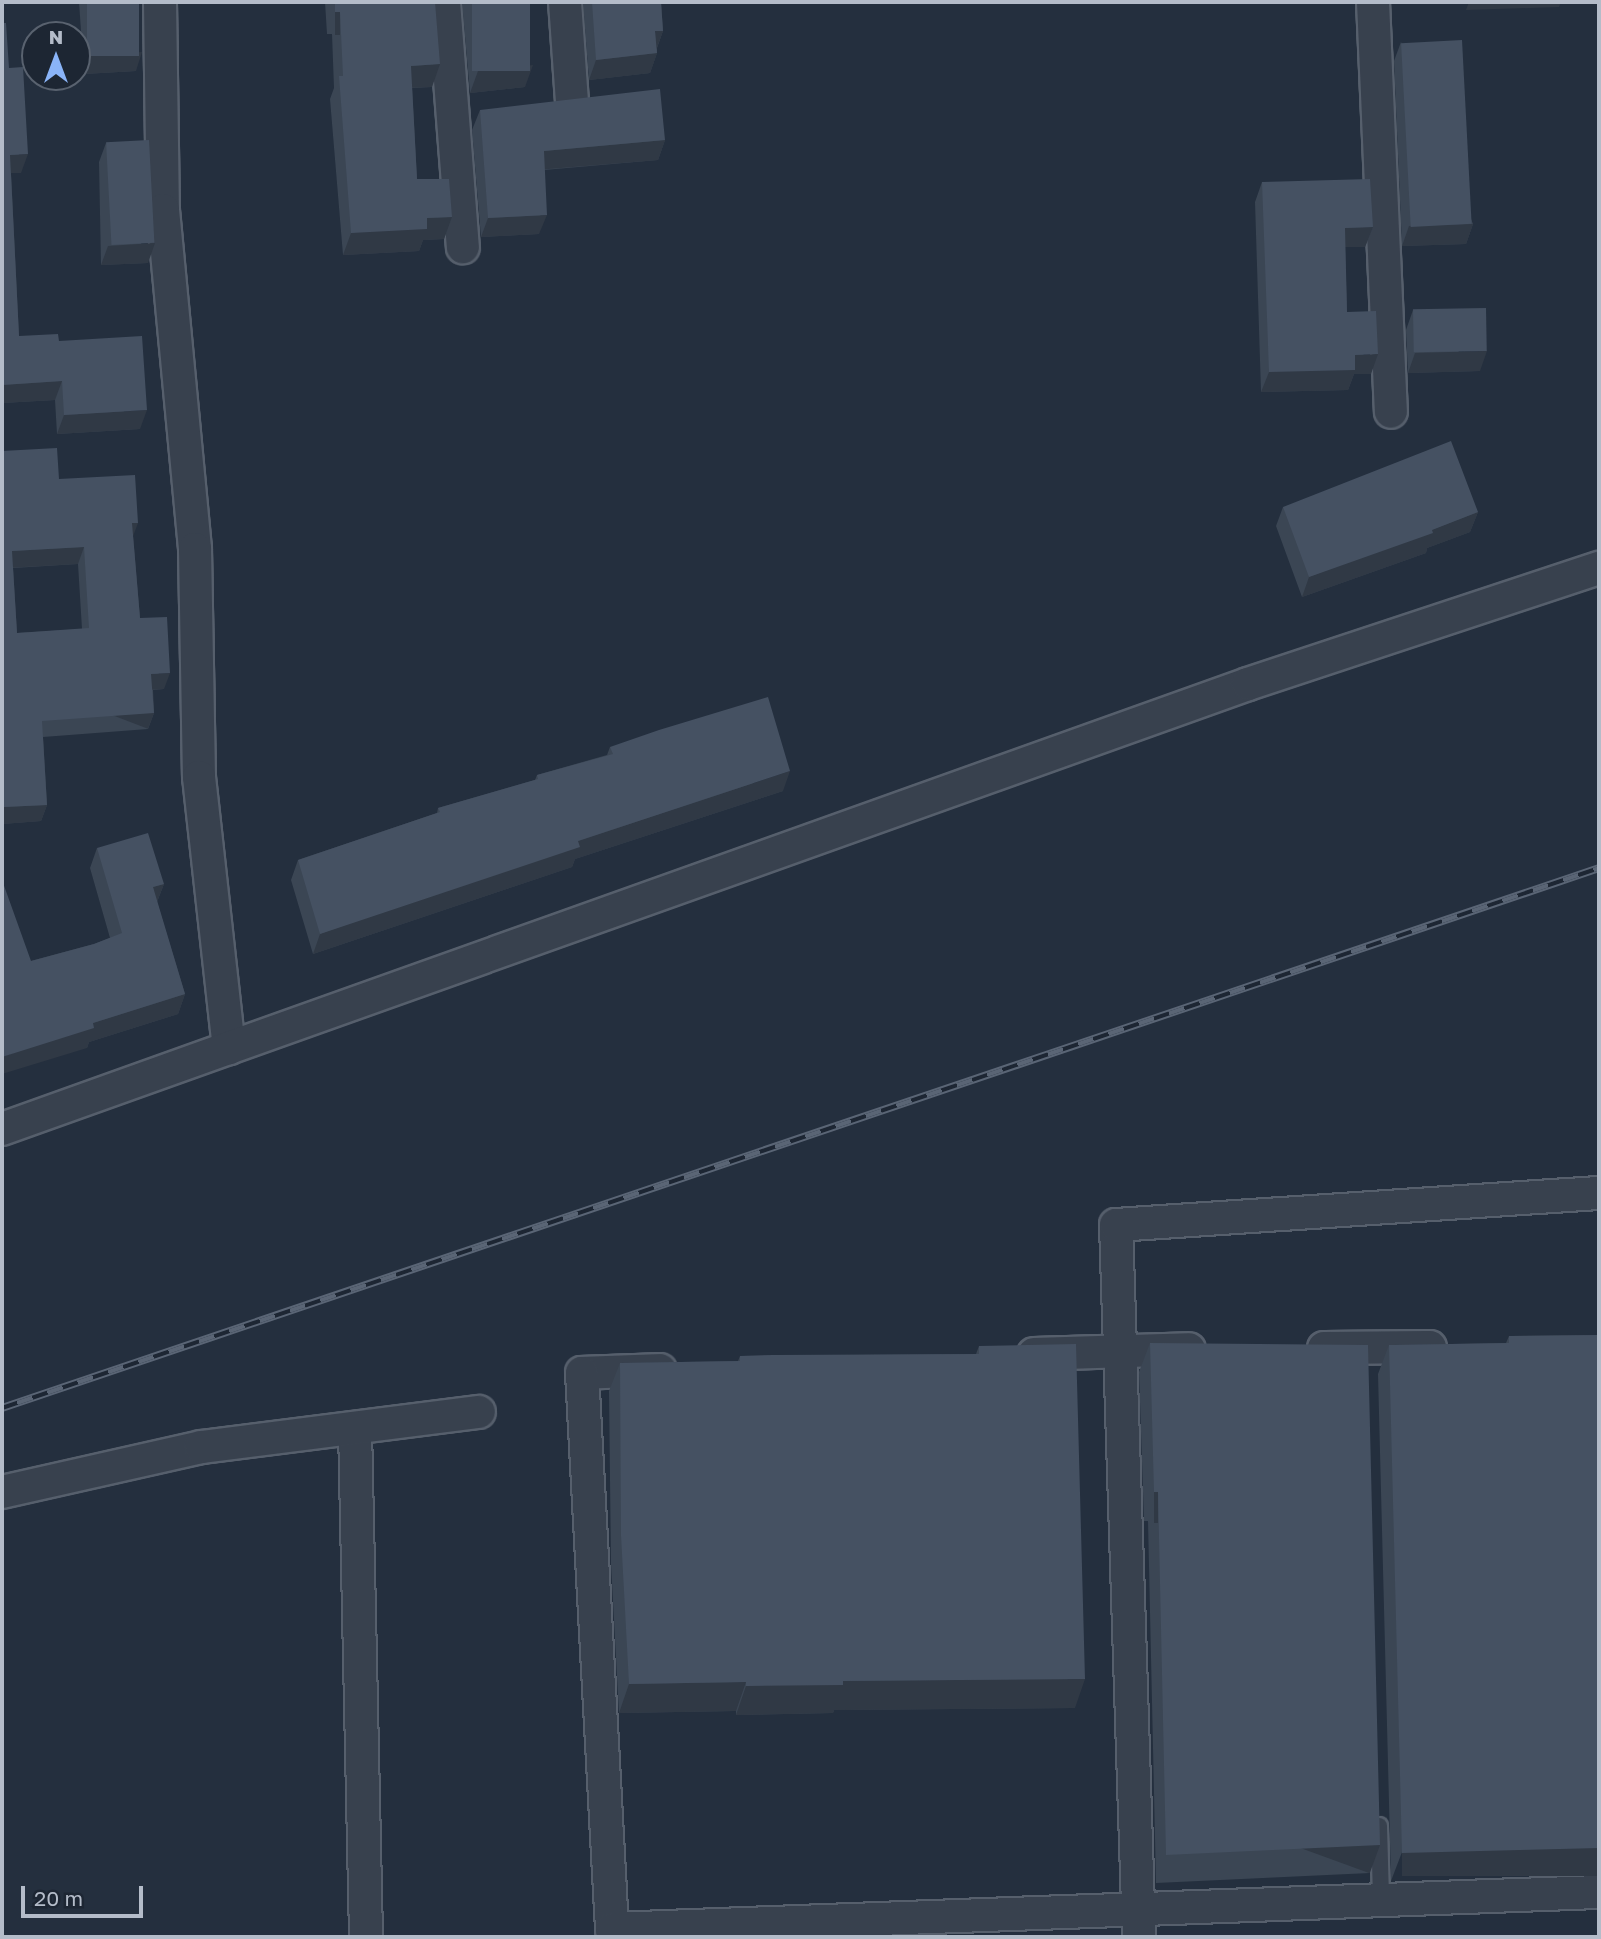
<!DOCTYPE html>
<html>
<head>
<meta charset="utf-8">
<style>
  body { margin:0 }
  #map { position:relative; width:1601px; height:1939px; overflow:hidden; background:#242f3e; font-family:"Golos Text",sans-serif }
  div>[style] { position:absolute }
  .roads { filter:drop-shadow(2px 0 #565f6c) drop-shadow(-2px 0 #565f6c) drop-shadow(0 2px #565f6c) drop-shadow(0 -2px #565f6c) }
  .lane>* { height:16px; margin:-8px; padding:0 8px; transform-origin:8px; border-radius:8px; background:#38414e }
  .street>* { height:32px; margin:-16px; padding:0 16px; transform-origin:16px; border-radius:16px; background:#38414e }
  .rail>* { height:8px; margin-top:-4px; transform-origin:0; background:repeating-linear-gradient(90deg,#1d2633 0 16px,#5a6575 0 32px); box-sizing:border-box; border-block:2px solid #5a6575 }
  .wall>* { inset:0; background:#3b4654 }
  .shaded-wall>* { inset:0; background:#303945; transform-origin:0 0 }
  .building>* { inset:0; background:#455162; transform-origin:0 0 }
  span { translate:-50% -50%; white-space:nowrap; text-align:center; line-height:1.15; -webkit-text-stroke:5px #1d2633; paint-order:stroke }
  .frame { position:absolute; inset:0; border:4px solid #b4bcc9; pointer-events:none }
  .north { position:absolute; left:21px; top:21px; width:70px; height:70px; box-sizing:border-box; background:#1d2633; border:2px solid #59626f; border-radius:50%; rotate:0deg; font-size:19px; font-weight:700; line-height:28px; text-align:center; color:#b4bcc9 }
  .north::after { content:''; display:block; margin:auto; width:24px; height:32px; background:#8ab4f8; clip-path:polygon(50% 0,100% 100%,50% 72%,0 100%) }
  .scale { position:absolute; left:21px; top:1886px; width:122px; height:32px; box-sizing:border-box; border:4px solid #b4bcc9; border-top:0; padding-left:9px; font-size:21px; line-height:24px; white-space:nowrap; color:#b4bcc9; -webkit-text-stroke:5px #1d2633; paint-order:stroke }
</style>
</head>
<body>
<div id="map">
  <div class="roads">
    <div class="lane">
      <i style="left:1379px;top:1826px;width:73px;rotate:88.4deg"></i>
    </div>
    <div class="street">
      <i style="left:160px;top:2px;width:208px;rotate:89.2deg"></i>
      <i style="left:163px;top:210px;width:341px;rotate:84.6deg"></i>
      <i style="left:195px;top:549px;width:228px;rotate:89deg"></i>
      <i style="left:199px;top:777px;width:273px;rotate:83.7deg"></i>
      <i style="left:444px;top:2px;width:246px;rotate:85.6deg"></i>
      <i style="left:565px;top:2px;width:99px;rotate:86deg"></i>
      <i style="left:1373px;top:2px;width:410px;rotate:87.5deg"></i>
      <i style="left:2px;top:1129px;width:1323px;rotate:-19.65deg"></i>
      <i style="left:1248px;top:684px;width:370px;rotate:-18.3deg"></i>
      <i style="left:1324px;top:1348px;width:106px;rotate:-0.5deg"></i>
      <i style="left:1034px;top:1354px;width:155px;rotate:-1.8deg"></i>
      <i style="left:660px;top:1370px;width:78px;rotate:177.8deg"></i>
      <i style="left:582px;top:1373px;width:557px;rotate:86.91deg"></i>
      <i style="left:612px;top:1929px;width:988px;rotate:-2.15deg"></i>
      <i style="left:355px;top:1428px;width:509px;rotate:88.76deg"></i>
      <i style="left:2px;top:1492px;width:204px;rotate:-12.7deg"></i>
      <i style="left:201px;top:1447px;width:280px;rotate:-7.2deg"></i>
      <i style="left:1139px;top:1937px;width:712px;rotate:-91.85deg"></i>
      <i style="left:1116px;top:1225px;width:484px;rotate:-3.8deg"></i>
    </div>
  </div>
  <div class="rail">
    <i style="left:2px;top:1408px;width:1686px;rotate:-18.68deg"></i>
  </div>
  <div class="wall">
    <i style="clip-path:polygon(79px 2px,139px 2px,136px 71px,84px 74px)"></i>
    <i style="clip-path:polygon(325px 2px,435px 2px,432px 87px,412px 88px,417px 179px,452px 217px,444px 239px,423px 240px,419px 251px,343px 255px,330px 99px,334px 88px,332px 34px,327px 34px)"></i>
    <i style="clip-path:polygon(462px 2px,530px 2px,525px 87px,470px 93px)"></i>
    <i style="clip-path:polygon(583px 2px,661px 2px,663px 31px,657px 48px,657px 53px,650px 73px,589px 80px)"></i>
    <i style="clip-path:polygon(1401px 42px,1473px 224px,1466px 244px,1402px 246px,1394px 61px)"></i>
    <i style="clip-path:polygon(9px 68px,21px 173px,11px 173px,19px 336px,59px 341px,140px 429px,57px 434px,55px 400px,2px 403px)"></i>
    <i style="clip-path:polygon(480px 110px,665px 140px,658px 160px,544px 170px,539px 234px,481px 237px,472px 130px)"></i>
    <i style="clip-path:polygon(106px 143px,148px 263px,101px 265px,99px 162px)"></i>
    <i style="clip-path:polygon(1262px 182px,1373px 227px,1365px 247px,1345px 247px,1347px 312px,1371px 374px,1354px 374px,1348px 390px,1261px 392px,1255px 202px)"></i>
    <i style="clip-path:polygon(1413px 310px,1480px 371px,1408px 373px,1406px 330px)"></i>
    <i style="clip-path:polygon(evenodd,2px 451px,59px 479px,133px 536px,140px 618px,164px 689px,153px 690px,154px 713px,148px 729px,43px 737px,47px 805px,41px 821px,2px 824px,2px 451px,78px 564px,82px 629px,17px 633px,13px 568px,78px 564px)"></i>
    <i style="clip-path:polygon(1283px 507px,1478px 512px,1470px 532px,1427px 548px,1426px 553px,1302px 597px,1276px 526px)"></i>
    <i style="clip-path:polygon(610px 747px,783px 791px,575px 859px,572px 867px,313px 954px,291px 880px,298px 860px,437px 813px,438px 808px,535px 780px,537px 775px,607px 755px)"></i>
    <i style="clip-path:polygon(97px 848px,164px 884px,157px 902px,185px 994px,178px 1014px,89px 1042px,87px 1048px,31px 961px,94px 944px,110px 938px,90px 868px)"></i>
    <i style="clip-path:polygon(1599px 1335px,1391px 1881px,1378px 1374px,1389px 1345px,1506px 1343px,1509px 1336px)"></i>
    <i style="clip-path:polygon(1150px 1343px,1370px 1873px,1156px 1883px,1148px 1521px,1144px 1521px,1139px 1372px)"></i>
    <i style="clip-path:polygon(979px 1346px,1075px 1708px,834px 1710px,833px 1713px,736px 1715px,736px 1711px,619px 1713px,611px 1564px,609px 1391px,620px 1363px,738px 1361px,740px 1356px,976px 1354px)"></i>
  </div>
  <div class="shaded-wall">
    <i style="clip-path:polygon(1469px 2px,1561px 2px,1559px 7px,1466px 10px)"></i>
    <i style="left:335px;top:12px;width:5px;height:23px"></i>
    <i style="clip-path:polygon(655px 31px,663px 31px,656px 50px)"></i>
    <i style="clip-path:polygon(142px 52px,136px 71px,84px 74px,90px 56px)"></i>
    <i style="clip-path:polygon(657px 53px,650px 73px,589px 80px,596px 60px)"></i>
    <i style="clip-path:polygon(440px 64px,432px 87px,403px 88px,411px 66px)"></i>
    <i style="clip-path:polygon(533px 65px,525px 87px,470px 93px,478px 71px)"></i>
    <i style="clip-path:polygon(665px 140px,658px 160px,536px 170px,544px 151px)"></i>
    <i style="clip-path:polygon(28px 154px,21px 173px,3px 173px,10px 155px)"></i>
    <i style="clip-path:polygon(547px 215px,539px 234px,481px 237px,488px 218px)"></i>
    <i style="clip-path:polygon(452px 217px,444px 239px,423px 240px,419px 251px,343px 255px,351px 233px,427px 218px)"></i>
    <i style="clip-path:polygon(1473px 224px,1466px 244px,1402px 246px,1409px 226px)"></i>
    <i style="clip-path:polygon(1373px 227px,1365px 247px,1338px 247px,1345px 228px)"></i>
    <i style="clip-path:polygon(155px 243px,148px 263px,101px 265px,108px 246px)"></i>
    <i style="clip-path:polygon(1487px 351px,1480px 371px,1408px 373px,1415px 353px)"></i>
    <i style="clip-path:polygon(1378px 354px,1371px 374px,1354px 374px,1348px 390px,1261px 392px,1269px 372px,1355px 355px)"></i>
    <i style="clip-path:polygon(62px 381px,55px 400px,2px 403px,2px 385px)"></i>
    <i style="clip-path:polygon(147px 410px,140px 429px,57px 434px,64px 415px)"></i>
    <i style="clip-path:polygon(1478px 512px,1470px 532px,1427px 548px,1426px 553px,1302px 597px,1309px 577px)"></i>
    <i style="clip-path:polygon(132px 523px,138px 523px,132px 539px)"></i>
    <i style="clip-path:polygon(84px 547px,78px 564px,6px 568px,12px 551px)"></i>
    <i style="clip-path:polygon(170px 673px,164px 689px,145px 690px,151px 674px)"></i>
    <i style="left:154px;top:713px;width:17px;height:112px;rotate:111deg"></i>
    <i style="clip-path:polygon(790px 771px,783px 791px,575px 859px,572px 867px,313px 954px,320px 934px,578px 841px)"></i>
    <i style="clip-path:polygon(47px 805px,41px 821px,2px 824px,2px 815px,4px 807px)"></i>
    <i style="clip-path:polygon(164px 884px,156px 904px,153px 887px)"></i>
    <i style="clip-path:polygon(185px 994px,178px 1014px,89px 1042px,87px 1048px,2px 1074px,2px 1057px,93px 1023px)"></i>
    <i style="left:1154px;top:1492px;width:4px;height:31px"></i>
    <i style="clip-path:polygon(1085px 1679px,1075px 1708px,834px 1710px,833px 1713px,736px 1715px,746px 1686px,843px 1681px)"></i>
    <i style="clip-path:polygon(746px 1682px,736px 1711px,619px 1713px,629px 1684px)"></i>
    <i style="left:1380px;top:1845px;width:30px;height:214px;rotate:110deg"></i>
    <i style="left:1599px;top:1848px;width:28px;height:197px;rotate:90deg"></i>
  </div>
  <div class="building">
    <i style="left:87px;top:2px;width:52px;height:54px"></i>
    <i style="clip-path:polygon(335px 2px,435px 2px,440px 64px,411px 66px,417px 179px,449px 179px,452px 217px,427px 218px,427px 229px,351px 233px,339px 76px,343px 76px,340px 12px,335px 12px)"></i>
    <i style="left:472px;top:2px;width:58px;height:69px"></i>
    <i style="clip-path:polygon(592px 2px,661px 2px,663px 31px,655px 31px,657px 53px,596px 60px)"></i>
    <i style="clip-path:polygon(2px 23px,6px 23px,9px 68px,23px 67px,28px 154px,10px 155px,19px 336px,58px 334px,59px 341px,142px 336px,147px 410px,64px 415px,62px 381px,2px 385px)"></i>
    <i style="left:1462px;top:40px;width:184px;height:61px;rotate:87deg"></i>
    <i style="clip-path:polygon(660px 89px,665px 140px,544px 151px,547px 215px,488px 218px,480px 110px)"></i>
    <i style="left:149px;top:140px;width:103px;height:43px;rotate:87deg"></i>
    <i style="clip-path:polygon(1370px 179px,1373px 227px,1345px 228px,1347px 312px,1376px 311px,1378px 354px,1355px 355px,1355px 370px,1269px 372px,1262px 182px)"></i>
    <i style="left:1486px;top:308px;width:43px;height:73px;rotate:89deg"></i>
    <i style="clip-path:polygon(1451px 441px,1478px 512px,1432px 530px,1433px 533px,1309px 577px,1283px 507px)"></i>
    <i style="clip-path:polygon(evenodd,57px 448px,59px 479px,135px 475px,138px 523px,132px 523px,140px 618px,167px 617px,170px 673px,151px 674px,154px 713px,42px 721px,47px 805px,4px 807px,4px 802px,2px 802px,2px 451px,57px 448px,84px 547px,89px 628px,17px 633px,12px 551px,84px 547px)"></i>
    <i style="clip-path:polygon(768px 697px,790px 771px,578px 841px,580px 847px,320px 934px,298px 860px,440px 812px,438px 808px,538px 779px,537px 775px,613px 754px,610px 747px,659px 730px)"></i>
    <i style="clip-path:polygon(148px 833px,164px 884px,153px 887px,185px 994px,93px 1023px,94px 1028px,2px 1057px,2px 880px,31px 961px,94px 944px,122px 933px,97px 848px)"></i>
    <i style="clip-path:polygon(1599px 1335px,1599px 1848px,1402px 1853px,1389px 1345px,1509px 1343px,1509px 1336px)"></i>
    <i style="clip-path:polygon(1150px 1343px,1368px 1345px,1380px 1845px,1166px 1855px,1158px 1492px,1154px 1492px)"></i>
    <i style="clip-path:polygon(1076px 1344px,1085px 1679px,843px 1681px,843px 1685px,746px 1686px,746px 1682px,629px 1684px,621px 1535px,620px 1363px,740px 1361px,740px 1356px,773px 1355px,979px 1354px,979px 1346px)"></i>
  </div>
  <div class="frame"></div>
  <div class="north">N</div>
  <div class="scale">20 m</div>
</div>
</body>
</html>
